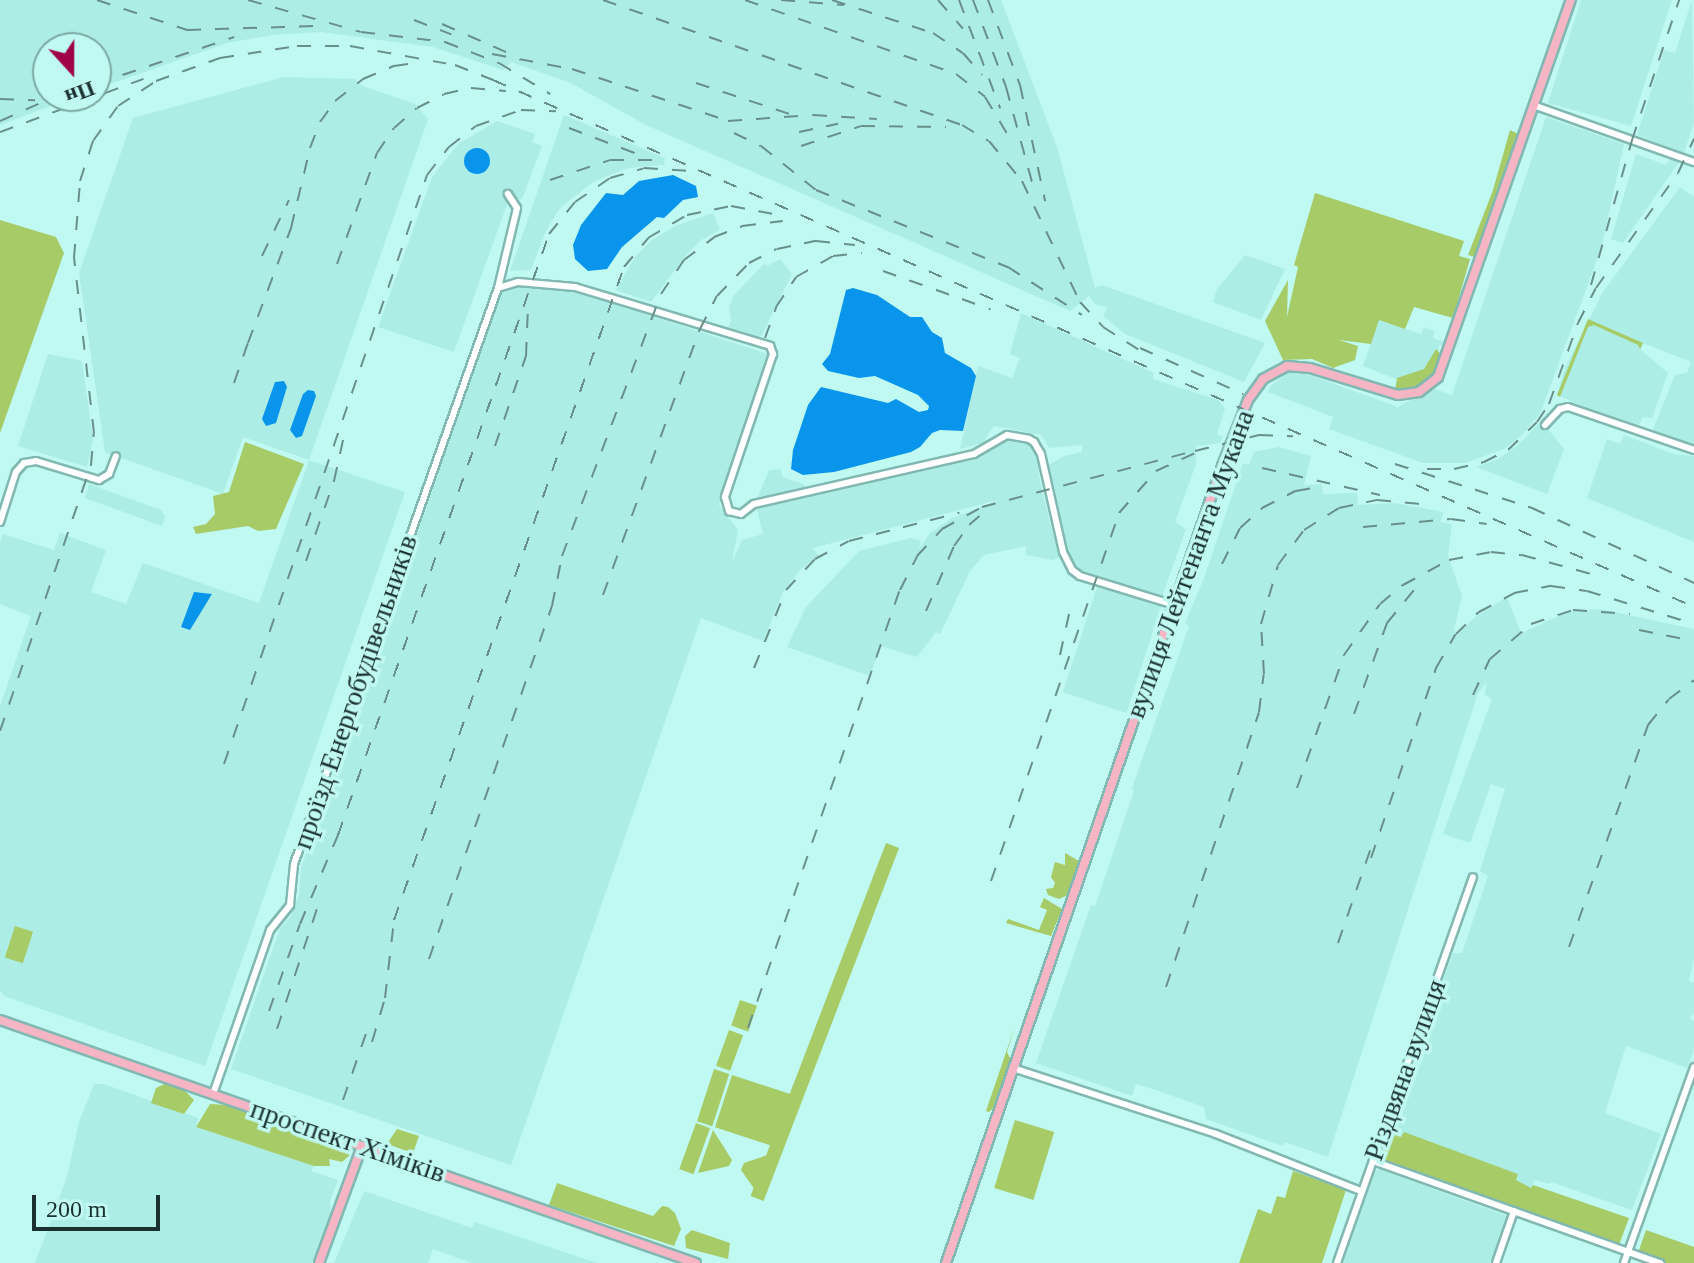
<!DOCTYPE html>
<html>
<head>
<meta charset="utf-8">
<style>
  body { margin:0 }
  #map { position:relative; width:1694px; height:1263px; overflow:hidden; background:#bff9f1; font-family:"Times New Roman",serif }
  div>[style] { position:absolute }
  .built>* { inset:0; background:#aceee5; transform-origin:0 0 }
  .green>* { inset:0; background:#a7cb67; transform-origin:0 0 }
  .water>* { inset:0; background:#0995eb }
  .round { border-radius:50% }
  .roads { filter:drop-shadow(2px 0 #81b8b1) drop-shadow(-2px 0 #81b8b1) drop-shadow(0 2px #81b8b1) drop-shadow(0 -2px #81b8b1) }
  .minor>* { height:6px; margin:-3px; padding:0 3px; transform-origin:3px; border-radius:3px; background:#fff }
  .major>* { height:8px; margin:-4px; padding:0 4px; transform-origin:4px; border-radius:4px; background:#f6b5c5 }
  .rail>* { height:2px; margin-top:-1px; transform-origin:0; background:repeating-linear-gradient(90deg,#688f8a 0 14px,transparent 0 28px) }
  span { translate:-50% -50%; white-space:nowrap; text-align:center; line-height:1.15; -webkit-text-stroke:7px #bff9f1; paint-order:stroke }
  .street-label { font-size:28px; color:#1b312f }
  .north { position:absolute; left:32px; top:32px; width:80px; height:80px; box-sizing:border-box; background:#bff9f1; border:2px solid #7da9a3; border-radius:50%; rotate:159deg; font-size:22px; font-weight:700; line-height:32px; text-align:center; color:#1b312f }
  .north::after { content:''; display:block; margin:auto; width:28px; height:36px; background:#9f0247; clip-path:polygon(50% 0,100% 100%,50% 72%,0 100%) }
  .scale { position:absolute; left:32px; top:1195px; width:128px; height:36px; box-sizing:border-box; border:4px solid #1b312f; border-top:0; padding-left:10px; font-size:24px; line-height:28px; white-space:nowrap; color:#1b312f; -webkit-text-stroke:6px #bff9f1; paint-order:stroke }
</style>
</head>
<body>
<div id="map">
  <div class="built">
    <i style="clip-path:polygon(0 0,1001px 0,1057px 147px,1095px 288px,1102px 285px,1265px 343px,1244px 382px,1125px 334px,1103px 316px,1107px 308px,1095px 304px,1089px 296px,1070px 311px,644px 124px,571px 83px,511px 62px,503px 70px,433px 47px,321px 32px,272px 35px,227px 43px,96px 89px,96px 48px,48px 48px,48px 96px,77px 96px,0 125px)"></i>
    <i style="clip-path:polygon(1581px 0,1672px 0,1631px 126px,1548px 103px)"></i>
    <i style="clip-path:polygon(1692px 0,1694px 122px,1684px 153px,1637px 135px,1664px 50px,1675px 53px)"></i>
    <i style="clip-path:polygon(284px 77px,355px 79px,360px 85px,415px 104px,428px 119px,309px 460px,405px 492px,205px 1066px,4px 996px,0 990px,0 706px,31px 616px,0 604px,0 542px,3px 534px,54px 550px,60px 533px,106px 550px,91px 592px,126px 604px,143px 563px,259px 603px,309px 460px,243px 437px,223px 494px,105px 452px,79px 273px,133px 118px)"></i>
    <i style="clip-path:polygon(564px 115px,665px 158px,664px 165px,628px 168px,593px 182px,560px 208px,545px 233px,531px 270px,510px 271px)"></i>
    <i style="clip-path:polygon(1546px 117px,1624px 144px,1601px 249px,1540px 414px,1521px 436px,1504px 449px,1465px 463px,1423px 463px,1329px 429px,1333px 417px,1268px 392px,1270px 386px,1293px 369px,1398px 407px,1432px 388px,1452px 395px)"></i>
    <i style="clip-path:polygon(497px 121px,535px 134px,532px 142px,542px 146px,522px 199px,509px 199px,454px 352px,378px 327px,432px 177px,458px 144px)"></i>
    <i style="clip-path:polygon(1636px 154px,1666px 165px,1671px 158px,1679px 162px,1623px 243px,1611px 239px)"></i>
    <i style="clip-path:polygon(1680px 187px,1694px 197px,1694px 444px,1652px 432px,1675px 375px,1687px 373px,1691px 362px,1643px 343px,1641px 350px,1668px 373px,1652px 418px,1643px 417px,1639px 425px,1609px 415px,1604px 416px,1557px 395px,1565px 368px,1603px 292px)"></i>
    <i style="clip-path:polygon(713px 213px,720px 230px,701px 240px,687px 254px,651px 302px,616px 290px,635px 257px,652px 240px,675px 226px)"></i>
    <i style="clip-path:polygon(1245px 255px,1285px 269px,1261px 320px,1213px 302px,1217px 289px)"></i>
    <i style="clip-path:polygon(780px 259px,792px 274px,762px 335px,758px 338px,728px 328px,731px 320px,729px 307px,734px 295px,764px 264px,767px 266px)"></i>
    <i style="clip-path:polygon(512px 286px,566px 288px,768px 354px,719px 505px,738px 530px,732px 562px,742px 540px,763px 534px,757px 509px,978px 455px,1002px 438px,1009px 438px,1031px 443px,1036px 448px,1040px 482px,1059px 557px,1053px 560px,1026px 555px,1026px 546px,984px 555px,970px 571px,940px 634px,936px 632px,917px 657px,881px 646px,870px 676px,787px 647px,806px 607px,859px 551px,911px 538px,921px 541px,919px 549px,930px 533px,952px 518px,1002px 499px,813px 548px,819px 556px,801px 569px,783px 592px,763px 641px,701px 618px,511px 1165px,231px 1069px,280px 928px,290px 917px,299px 895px,301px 868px,502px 291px)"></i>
    <i style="clip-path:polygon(1021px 313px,1154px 373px,1153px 379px,1218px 400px,1225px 409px,1217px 434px,1223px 437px,1220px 443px,1196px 446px,1196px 464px,1175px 522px,1186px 529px,1162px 597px,1077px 572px,1068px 559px,1046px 467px,1064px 456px,1082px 452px,1082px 445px,1049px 448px,1041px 435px,994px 426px,983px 443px,960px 449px,978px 366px,1012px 378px,1020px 358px,1010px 354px)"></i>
    <i style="clip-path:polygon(1379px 320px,1421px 334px,1424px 327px,1434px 331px,1433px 338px,1447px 343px,1439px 346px,1437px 372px,1396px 379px,1363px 366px)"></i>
    <i style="clip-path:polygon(48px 354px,82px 361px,93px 440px,87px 467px,18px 446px)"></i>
    <i style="clip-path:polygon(1545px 417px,1548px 429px,1564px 449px,1547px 494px,1476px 467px,1498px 459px,1517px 446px)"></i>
    <i style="clip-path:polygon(1624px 435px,1674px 454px,1694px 456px,1694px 542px,1587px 498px,1607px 439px,1620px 444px)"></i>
    <i style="clip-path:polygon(1278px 447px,1311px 456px,1304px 485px,1321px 484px,1323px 494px,1357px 493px,1358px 505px,1395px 503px,1444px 512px,1440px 522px,1452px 524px,1448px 556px,1462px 596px,1454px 630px,1458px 634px,1475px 617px,1507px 597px,1521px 633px,1570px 611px,1600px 609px,1694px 629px,1694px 958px,1689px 981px,1694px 983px,1694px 1013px,1689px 1018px,1694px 1021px,1694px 1049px,1687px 1068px,1626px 1046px,1605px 1113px,1661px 1134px,1632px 1210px,1551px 1182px,1550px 1184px,1535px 1180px,1531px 1188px,1516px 1180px,1517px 1174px,1404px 1133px,1402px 1137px,1389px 1132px,1453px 953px,1462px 953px,1488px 876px,1480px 871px,1505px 789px,1491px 784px,1470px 843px,1443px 834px,1492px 699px,1485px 695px,1486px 683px,1478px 693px,1328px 1157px,1285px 1142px,1282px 1146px,1206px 1119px,1204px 1107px,1150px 1088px,1136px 1084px,1132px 1096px,1036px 1063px,1091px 905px,1095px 906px,1134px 791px,1132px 788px,1189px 626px,1185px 623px,1204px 578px,1243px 463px,1249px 465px,1254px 452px)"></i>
    <i style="clip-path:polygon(780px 469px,783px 477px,805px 485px,804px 489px,756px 501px,769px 470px)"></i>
    <i style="clip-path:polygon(89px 484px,161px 510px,165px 516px,162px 526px,85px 498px)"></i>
    <i style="left:1099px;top:581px;width:67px;height:117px;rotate:18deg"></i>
    <i style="clip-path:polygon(94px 1084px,104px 1084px,198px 1118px,196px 1127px,314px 1166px,311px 1171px,338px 1180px,330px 1201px,332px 1217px,312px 1263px,35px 1263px,67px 1177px,79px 1122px)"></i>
    <i style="clip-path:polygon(1379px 1169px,1507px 1216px,1490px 1263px,1343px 1263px,1375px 1171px)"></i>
    <i style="clip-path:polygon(364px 1191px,472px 1228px,475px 1222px,597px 1263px,472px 1263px,433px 1249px,428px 1263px,334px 1263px)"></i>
  </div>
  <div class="green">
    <i style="clip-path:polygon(1510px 130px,1518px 134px,1514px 151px,1478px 258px,1468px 255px,1493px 190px)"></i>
    <i style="clip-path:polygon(1315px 193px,1464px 241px,1459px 256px,1470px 259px,1453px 318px,1414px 307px,1405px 329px,1379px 320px,1371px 344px,1339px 340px,1358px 346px,1355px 360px,1333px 368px,1312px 359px,1283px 360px,1265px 321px,1288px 280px,1287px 317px,1298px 267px,1294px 265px)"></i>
    <i style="clip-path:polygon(0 220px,56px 237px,64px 253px,0 433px)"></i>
    <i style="clip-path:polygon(1588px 319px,1643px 343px,1640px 349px,1638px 345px,1594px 325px,1588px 327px,1560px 397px,1557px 395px)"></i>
    <i style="clip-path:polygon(1436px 349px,1443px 357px,1435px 376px,1418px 389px,1395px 391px,1397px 378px,1424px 369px)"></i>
    <i style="clip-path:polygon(245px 442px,304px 464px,276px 529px,258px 531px,248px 526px,196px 534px,193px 527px,206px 524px,215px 514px,213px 496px,229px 492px)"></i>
    <i style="left:886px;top:843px;width:14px;height:378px;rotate:21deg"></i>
    <i style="clip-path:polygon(1065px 853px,1079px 861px,1068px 895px,1059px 899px,1048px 895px,1046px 889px,1053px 888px,1055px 883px,1051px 877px,1055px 862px,1065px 865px)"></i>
    <i style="clip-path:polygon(1044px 898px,1062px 909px,1051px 936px,1006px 923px,1008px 919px,1039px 930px,1047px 910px,1040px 907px)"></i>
    <i style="left:15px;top:926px;width:19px;height:33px;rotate:18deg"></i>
    <i style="left:740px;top:1000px;width:18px;height:27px;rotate:19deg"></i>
    <i style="clip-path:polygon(1015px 1026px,1007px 1052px,1011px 1060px,994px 1107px,989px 1112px,986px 1111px)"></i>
    <i style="left:729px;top:1030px;width:15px;height:38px;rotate:20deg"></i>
    <i style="left:714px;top:1069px;width:16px;height:55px;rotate:18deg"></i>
    <i style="left:732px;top:1075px;width:66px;height:55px;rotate:18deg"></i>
    <i style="clip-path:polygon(167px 1083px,184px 1090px,194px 1100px,184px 1114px,151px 1103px,156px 1088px)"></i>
    <i style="clip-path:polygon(210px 1104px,227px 1105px,345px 1146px,350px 1155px,342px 1162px,329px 1159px,330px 1166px,314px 1166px,196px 1127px)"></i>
    <i style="left:1015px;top:1120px;width:41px;height:71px;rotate:17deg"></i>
    <i style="left:696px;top:1123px;width:15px;height:49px;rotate:20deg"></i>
    <i style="clip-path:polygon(397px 1129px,419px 1136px,413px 1153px,387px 1144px)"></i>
    <i style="clip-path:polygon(713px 1130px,732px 1160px,729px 1166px,698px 1173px)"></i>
    <i style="clip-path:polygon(1389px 1132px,1401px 1137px,1404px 1132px,1518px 1174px,1516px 1180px,1531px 1188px,1533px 1185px,1629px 1218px,1619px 1245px,1384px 1163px,1381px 1156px)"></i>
    <i style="clip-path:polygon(776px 1152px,773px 1157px,760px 1197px,741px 1170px,744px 1163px)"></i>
    <i style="clip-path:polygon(1293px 1171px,1346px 1190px,1322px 1263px,1239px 1263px,1258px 1209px,1271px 1214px,1277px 1196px,1285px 1198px)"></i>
    <i style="clip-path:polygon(557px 1183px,653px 1216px,662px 1206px,668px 1207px,675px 1213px,681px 1229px,674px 1246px,549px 1205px)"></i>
    <i style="clip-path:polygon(692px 1230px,730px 1243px,728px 1259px,686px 1248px,685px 1236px)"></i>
    <i style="clip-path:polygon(1646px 1230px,1694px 1247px,1694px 1263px,1665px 1263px,1638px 1253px)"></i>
  </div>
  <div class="water">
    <i class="round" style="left:464px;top:148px;width:26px;height:26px"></i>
    <i style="clip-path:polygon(673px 175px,696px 186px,698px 197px,683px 200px,664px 218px,657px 217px,622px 247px,607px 269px,588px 271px,575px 259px,573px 245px,581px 225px,606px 193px,623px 195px,639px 181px)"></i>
    <i style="clip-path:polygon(853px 288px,877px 295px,910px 317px,922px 317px,932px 332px,942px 338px,945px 353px,971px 368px,976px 376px,963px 431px,940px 430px,932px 433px,920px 447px,911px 452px,834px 472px,803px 475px,791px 469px,793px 450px,808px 405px,821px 387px,888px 403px,896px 399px,919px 412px,928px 410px,929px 406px,918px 395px,875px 376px,859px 378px,828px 371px,822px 364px,830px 354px,846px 290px)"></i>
    <i style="clip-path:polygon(284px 381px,287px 387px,276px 423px,266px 426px,262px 419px,275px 382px)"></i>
    <i style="clip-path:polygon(308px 390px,314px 391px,316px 396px,302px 436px,296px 438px,290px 430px,303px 394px)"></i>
    <i style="clip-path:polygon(194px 592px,212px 594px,190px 630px,181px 627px)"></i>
  </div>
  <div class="roads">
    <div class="minor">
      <i style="left:1533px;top:105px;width:171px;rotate:19.5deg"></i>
      <i style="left:498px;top:288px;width:21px;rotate:-17deg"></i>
      <i style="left:518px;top:282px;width:57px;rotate:5deg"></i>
      <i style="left:575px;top:287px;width:204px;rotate:16.8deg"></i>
      <i style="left:770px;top:346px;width:9px;rotate:69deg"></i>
      <i style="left:773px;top:354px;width:151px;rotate:108.6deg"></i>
      <i style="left:725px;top:497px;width:15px;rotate:74deg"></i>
      <i style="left:729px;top:511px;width:12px;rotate:14deg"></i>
      <i style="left:741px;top:514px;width:16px;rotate:-38deg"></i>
      <i style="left:754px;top:504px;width:226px;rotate:-12.8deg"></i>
      <i style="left:974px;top:454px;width:38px;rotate:-30deg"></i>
      <i style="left:1007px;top:435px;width:22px;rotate:10deg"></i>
      <i style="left:1029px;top:439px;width:6px;rotate:31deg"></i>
      <i style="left:1034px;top:442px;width:14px;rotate:60deg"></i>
      <i style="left:1041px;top:454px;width:100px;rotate:77.3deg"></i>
      <i style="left:1063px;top:552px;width:20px;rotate:63deg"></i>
      <i style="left:1072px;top:570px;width:10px;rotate:37deg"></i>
      <i style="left:1080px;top:576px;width:99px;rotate:17deg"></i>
      <i style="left:1545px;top:425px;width:22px;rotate:-47deg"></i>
      <i style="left:1560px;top:409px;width:8px;rotate:-14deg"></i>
      <i style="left:1568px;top:407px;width:133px;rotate:18.8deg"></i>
      <i style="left:0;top:522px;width:52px;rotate:-72.3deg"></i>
      <i style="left:16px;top:472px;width:12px;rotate:-48deg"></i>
      <i style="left:24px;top:463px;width:12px;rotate:-9deg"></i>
      <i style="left:36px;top:461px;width:66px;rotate:16.8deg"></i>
      <i style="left:99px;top:480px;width:12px;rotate:-31deg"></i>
      <i style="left:109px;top:474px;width:19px;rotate:-69deg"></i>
      <i style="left:1013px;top:1068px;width:213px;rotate:18deg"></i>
      <i style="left:1216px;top:1134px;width:156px;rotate:21.5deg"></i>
      <i style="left:213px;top:1094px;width:174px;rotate:-70.8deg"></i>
      <i style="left:270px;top:930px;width:32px;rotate:-51deg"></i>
      <i style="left:290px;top:905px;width:41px;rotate:-84.4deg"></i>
      <i style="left:294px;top:864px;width:611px;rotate:-70.5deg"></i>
      <i style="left:498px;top:288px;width:82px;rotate:-76.6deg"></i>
      <i style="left:517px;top:208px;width:17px;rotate:-123deg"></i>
      <i style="left:1373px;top:1161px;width:305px;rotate:19.6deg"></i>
      <i style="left:1337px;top:1263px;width:409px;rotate:-70.6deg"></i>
      <i style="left:1496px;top:1263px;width:55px;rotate:-70.9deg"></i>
      <i style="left:1624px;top:1263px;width:208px;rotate:-70.3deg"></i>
    </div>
    <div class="major">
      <i style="left:0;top:1020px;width:737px;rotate:19.25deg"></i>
      <i style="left:319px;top:1263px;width:125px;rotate:-69.8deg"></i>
      <i style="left:946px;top:1263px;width:843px;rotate:-70.9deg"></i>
      <i style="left:1222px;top:466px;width:71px;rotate:-68.5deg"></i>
      <i style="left:1248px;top:400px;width:26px;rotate:-54deg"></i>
      <i style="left:1263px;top:379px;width:27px;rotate:-28deg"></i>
      <i style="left:1287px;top:366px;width:23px;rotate:5deg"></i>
      <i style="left:1310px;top:368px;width:92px;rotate:17.1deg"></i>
      <i style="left:1398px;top:395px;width:21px;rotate:-8deg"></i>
      <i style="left:1419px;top:392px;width:24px;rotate:-38deg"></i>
      <i style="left:1438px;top:377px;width:400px;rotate:-70.6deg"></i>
    </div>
  </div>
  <div class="rail">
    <i style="left:97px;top:0;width:95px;rotate:18.4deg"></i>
    <i style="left:187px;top:30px;width:127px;rotate:-1.8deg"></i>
    <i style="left:248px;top:0;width:117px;rotate:15.8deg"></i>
    <i style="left:361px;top:32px;width:85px;rotate:6.8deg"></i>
    <i style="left:445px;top:42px;width:58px;rotate:21.3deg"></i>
    <i style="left:499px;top:63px;width:60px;rotate:31.3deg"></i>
    <i style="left:603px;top:0;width:380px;rotate:19.2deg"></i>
    <i style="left:962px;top:125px;width:31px;rotate:31deg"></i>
    <i style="left:989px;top:141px;width:52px;rotate:50.5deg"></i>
    <i style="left:1022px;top:181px;width:134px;rotate:64.4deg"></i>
    <i style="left:1080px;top:302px;width:34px;rotate:47deg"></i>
    <i style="left:1103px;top:327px;width:52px;rotate:32.5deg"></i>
    <i style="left:745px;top:0;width:224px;rotate:19.3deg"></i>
    <i style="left:956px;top:74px;width:37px;rotate:38deg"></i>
    <i style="left:985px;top:97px;width:52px;rotate:59deg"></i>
    <i style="left:781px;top:0;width:63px;rotate:4.5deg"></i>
    <i style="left:832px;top:0;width:106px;rotate:18.1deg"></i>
    <i style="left:933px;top:33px;width:36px;rotate:34deg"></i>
    <i style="left:963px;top:53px;width:29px;rotate:49deg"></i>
    <i style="left:938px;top:0;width:38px;rotate:49deg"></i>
    <i style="left:959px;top:0;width:116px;rotate:69.2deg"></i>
    <i style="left:973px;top:0;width:93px;rotate:69.2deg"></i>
    <i style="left:1006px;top:87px;width:103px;rotate:74.7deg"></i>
    <i style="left:988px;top:0;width:91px;rotate:69.4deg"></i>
    <i style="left:1020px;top:85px;width:119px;rotate:77.8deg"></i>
    <i style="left:414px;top:20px;width:40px;rotate:21deg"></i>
    <i style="left:442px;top:24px;width:72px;rotate:23.7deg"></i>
    <i style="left:492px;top:54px;width:81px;rotate:10.6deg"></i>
    <i style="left:572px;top:69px;width:164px;rotate:18.4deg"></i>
    <i style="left:728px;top:121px;width:85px;rotate:-4deg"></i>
    <i style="left:813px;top:115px;width:64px;rotate:3.6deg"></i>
    <i style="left:696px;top:83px;width:99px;rotate:18.3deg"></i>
    <i style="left:96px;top:84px;width:146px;rotate:-18.8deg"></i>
    <i style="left:0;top:99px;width:35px;rotate:2deg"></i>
    <i style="left:0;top:121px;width:61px;rotate:-24.1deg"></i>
    <i style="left:569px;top:128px;width:73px;rotate:20.9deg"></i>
    <i style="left:0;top:132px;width:153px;rotate:-20.3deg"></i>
    <i style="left:799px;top:132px;width:40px;rotate:-12deg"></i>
    <i style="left:734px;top:133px;width:30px;rotate:26deg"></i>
    <i style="left:761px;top:146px;width:70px;rotate:38.7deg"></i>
    <i style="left:816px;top:190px;width:207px;rotate:21.9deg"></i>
    <i style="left:1008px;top:267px;width:88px;rotate:33deg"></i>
    <i style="left:801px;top:146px;width:63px;rotate:-18.4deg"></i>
    <i style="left:861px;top:126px;width:85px;rotate:0.7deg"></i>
    <i style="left:550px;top:180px;width:63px;rotate:-18.4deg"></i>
    <i style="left:610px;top:160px;width:44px"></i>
    <i style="left:262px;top:256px;width:62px;rotate:-64.3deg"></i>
    <i style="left:337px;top:264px;width:118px;rotate:-70.2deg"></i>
    <i style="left:377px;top:153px;width:30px;rotate:-56deg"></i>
    <i style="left:394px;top:128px;width:30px;rotate:-41deg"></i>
    <i style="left:417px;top:108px;width:30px;rotate:-27deg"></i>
    <i style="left:444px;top:94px;width:28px;rotate:-13deg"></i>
    <i style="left:471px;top:88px;width:35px;rotate:5deg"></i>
    <i style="left:883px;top:271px;width:114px;rotate:19.6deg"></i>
    <i style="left:1591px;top:285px;width:151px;rotate:-74.2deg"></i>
    <i style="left:1632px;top:140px;width:148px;rotate:-71.4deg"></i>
    <i style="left:765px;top:338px;width:33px;rotate:-70deg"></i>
    <i style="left:776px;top:307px;width:36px;rotate:-56deg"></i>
    <i style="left:796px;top:277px;width:43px;rotate:-29.6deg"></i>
    <i style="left:833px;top:256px;width:29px;rotate:-6deg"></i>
    <i style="left:248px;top:343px;width:123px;rotate:-69.5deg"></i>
    <i style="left:291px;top:228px;width:82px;rotate:-76.6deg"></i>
    <i style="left:310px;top:148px;width:28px;rotate:-69deg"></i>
    <i style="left:320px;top:122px;width:26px;rotate:-54deg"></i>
    <i style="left:335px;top:101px;width:36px;rotate:-38deg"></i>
    <i style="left:363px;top:79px;width:34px;rotate:-23deg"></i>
    <i style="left:394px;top:66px;width:21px;rotate:-8deg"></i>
    <i style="left:1140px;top:348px;width:113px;rotate:24.1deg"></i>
    <i style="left:234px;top:383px;width:52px;rotate:-70.9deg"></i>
    <i style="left:495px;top:446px;width:95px;rotate:-71deg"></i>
    <i style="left:526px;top:356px;width:49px;rotate:-87.7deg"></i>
    <i style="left:1195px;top:451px;width:66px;rotate:-14deg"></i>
    <i style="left:1259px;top:435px;width:34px;rotate:2deg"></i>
    <i style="left:1395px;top:464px;width:144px;rotate:17.8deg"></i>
    <i style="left:1532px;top:508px;width:179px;rotate:24.8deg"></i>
    <i style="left:1262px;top:468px;width:121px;rotate:12.9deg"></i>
    <i style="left:1427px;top:469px;width:27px"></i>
    <i style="left:1454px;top:469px;width:31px;rotate:-13deg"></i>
    <i style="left:1484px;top:462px;width:27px;rotate:-27deg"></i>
    <i style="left:1508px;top:450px;width:40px;rotate:-44deg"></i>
    <i style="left:1537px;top:422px;width:22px;rotate:-56deg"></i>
    <i style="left:1549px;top:404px;width:86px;rotate:-70.3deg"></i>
    <i style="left:1578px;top:323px;width:39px;rotate:-63deg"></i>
    <i style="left:1596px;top:288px;width:141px;rotate:-54.5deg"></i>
    <i style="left:1678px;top:173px;width:38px;rotate:-65deg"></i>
    <i style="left:1363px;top:527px;width:88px;rotate:-5.2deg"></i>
    <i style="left:1451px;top:519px;width:36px;rotate:8deg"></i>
    <i style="left:306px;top:561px;width:85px;rotate:-70.7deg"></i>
    <i style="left:334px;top:481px;width:51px;rotate:-77.6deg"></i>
    <i style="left:1222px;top:564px;width:40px;rotate:-63.4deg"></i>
    <i style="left:1240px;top:528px;width:30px;rotate:-42deg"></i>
    <i style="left:1262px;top:508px;width:38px;rotate:-27deg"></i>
    <i style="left:1296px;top:491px;width:27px;rotate:-10deg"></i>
    <i style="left:603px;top:595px;width:283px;rotate:-70deg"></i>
    <i style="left:700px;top:329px;width:37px;rotate:-63deg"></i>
    <i style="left:717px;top:296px;width:46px;rotate:-45.9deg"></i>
    <i style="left:749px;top:263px;width:31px;rotate:-27deg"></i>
    <i style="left:777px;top:249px;width:40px;rotate:-12deg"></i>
    <i style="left:816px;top:241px;width:39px;rotate:6deg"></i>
    <i style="left:926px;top:611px;width:71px;rotate:-66.7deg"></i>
    <i style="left:954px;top:546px;width:26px;rotate:-54deg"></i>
    <i style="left:969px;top:525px;width:18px;rotate:-41deg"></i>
    <i style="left:1639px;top:630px;width:56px;rotate:11.3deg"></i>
    <i style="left:1060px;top:655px;width:42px;rotate:-77.6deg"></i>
    <i style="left:754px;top:668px;width:84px;rotate:-67.7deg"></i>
    <i style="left:786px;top:590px;width:42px;rotate:-46.9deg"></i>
    <i style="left:815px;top:559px;width:38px;rotate:-28deg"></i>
    <i style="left:849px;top:541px;width:114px;rotate:-14.3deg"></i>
    <i style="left:1473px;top:695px;width:40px;rotate:-65deg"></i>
    <i style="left:1490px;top:659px;width:54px;rotate:-40.5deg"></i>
    <i style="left:1531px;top:624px;width:44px;rotate:-18.4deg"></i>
    <i style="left:1573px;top:610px;width:57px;rotate:4deg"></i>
    <i style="left:1354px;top:714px;width:97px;rotate:-70.1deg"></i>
    <i style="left:1387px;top:623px;width:49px;rotate:-50.8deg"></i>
    <i style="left:0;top:731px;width:281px;rotate:-71.1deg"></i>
    <i style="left:91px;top:465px;width:32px;rotate:-85deg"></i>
    <i style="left:94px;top:433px;width:176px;rotate:-96.5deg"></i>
    <i style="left:74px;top:258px;width:77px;rotate:-85.5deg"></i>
    <i style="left:80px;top:181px;width:42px;rotate:-72deg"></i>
    <i style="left:93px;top:141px;width:43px;rotate:-54.5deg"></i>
    <i style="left:118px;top:106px;width:45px;rotate:-33.3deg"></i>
    <i style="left:156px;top:81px;width:68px;rotate:-19.8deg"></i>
    <i style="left:220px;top:58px;width:78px;rotate:-8.9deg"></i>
    <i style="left:297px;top:46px;width:53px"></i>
    <i style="left:350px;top:46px;width:107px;rotate:10.3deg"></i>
    <i style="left:455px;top:65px;width:41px;rotate:21.5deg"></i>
    <i style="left:493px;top:80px;width:1312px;rotate:23.69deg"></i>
    <i style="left:224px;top:764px;width:623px;rotate:-70.98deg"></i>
    <i style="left:427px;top:175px;width:36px;rotate:-52deg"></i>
    <i style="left:449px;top:147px;width:34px;rotate:-38deg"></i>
    <i style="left:476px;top:126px;width:48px;rotate:-19.6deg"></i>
    <i style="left:521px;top:110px;width:35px;rotate:2deg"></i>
    <i style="left:1297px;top:788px;width:141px;rotate:-70.5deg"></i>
    <i style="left:1344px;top:655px;width:62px;rotate:-54.8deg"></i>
    <i style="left:1380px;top:604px;width:30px;rotate:-40deg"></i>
    <i style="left:1403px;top:585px;width:52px;rotate:-28.5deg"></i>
    <i style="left:1449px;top:560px;width:43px;rotate:-10.8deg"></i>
    <i style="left:1491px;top:552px;width:31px;rotate:6deg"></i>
    <i style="left:1522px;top:555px;width:83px;rotate:15.4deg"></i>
    <i style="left:1371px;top:858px;width:201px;rotate:-71.1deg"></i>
    <i style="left:1436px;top:668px;width:39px;rotate:-60deg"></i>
    <i style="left:1456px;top:634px;width:32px;rotate:-44deg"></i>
    <i style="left:1479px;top:612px;width:40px;rotate:-28deg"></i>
    <i style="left:1514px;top:593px;width:38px;rotate:-11deg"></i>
    <i style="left:1551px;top:586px;width:36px;rotate:8deg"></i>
    <i style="left:1587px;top:591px;width:112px;rotate:17.1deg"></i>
    <i style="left:991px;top:881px;width:390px;rotate:-70.8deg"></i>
    <i style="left:1119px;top:513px;width:56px;rotate:-48.6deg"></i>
    <i style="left:1156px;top:471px;width:53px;rotate:-24.6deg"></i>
    <i style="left:1338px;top:943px;width:104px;rotate:-70.9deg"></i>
    <i style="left:1569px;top:947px;width:236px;rotate:-70.4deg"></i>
    <i style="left:1648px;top:725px;width:33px;rotate:-51deg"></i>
    <i style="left:1669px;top:699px;width:31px;rotate:-37deg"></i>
    <i style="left:429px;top:959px;width:374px;rotate:-70.8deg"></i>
    <i style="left:552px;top:606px;width:51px;rotate:-78.7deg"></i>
    <i style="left:562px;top:556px;width:280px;rotate:-69.3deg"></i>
    <i style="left:661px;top:294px;width:41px;rotate:-55.9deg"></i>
    <i style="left:684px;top:260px;width:38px;rotate:-37deg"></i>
    <i style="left:714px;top:237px;width:30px;rotate:-21deg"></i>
    <i style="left:742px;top:226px;width:41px;rotate:-7deg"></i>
    <i style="left:1166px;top:987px;width:290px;rotate:-71.3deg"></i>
    <i style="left:1259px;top:712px;width:38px;rotate:-83deg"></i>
    <i style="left:1264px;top:674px;width:50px;rotate:-93.4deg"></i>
    <i style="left:1261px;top:624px;width:61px;rotate:-73.9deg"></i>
    <i style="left:1278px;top:565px;width:44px;rotate:-53.4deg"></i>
    <i style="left:1304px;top:530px;width:41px;rotate:-32.2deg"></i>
    <i style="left:1339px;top:508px;width:39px;rotate:-12deg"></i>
    <i style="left:1377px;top:500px;width:44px;rotate:5.2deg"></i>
    <i style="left:269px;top:1011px;width:92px;rotate:-70.4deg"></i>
    <i style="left:300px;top:924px;width:97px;rotate:-66.9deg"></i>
    <i style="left:338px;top:835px;width:637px;rotate:-70.65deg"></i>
    <i style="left:549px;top:234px;width:41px;rotate:-50.9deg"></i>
    <i style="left:575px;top:202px;width:42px;rotate:-34.4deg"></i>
    <i style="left:610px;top:178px;width:35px;rotate:-16deg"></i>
    <i style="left:644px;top:168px;width:47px;rotate:3.7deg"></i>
    <i style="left:748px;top:1028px;width:464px;rotate:-70.9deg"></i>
    <i style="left:900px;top:590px;width:38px;rotate:-63deg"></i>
    <i style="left:917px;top:556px;width:37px;rotate:-47deg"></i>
    <i style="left:942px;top:529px;width:46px;rotate:-28.8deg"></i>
    <i style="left:982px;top:507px;width:212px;rotate:-14.8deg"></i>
    <i style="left:277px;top:1029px;width:136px;rotate:-71.6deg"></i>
    <i style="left:372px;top:1042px;width:46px;rotate:-73.5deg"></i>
    <i style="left:385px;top:998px;width:79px;rotate:-83.4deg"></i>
    <i style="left:394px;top:920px;width:692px;rotate:-70.6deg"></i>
    <i style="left:624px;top:267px;width:38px;rotate:-50deg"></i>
    <i style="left:648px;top:238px;width:45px;rotate:-30.5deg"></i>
    <i style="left:687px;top:215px;width:45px;rotate:-11.6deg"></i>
    <i style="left:731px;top:206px;width:54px;rotate:10.7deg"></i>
    <i style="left:343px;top:1100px;width:79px;rotate:-70.9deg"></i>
  </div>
  <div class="street-label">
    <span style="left:1190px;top:564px;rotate:-70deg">вулиця Лейтенанта Мукана</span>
    <span style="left:355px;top:692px;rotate:-71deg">проїзд Енергобудівельників</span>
    <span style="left:1405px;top:1070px;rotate:-70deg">Різдвяна вулиця</span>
    <span style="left:348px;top:1141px;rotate:19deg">проспект Хіміків</span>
  </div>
  <div class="north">Пн</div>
  <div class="scale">200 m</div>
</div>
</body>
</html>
